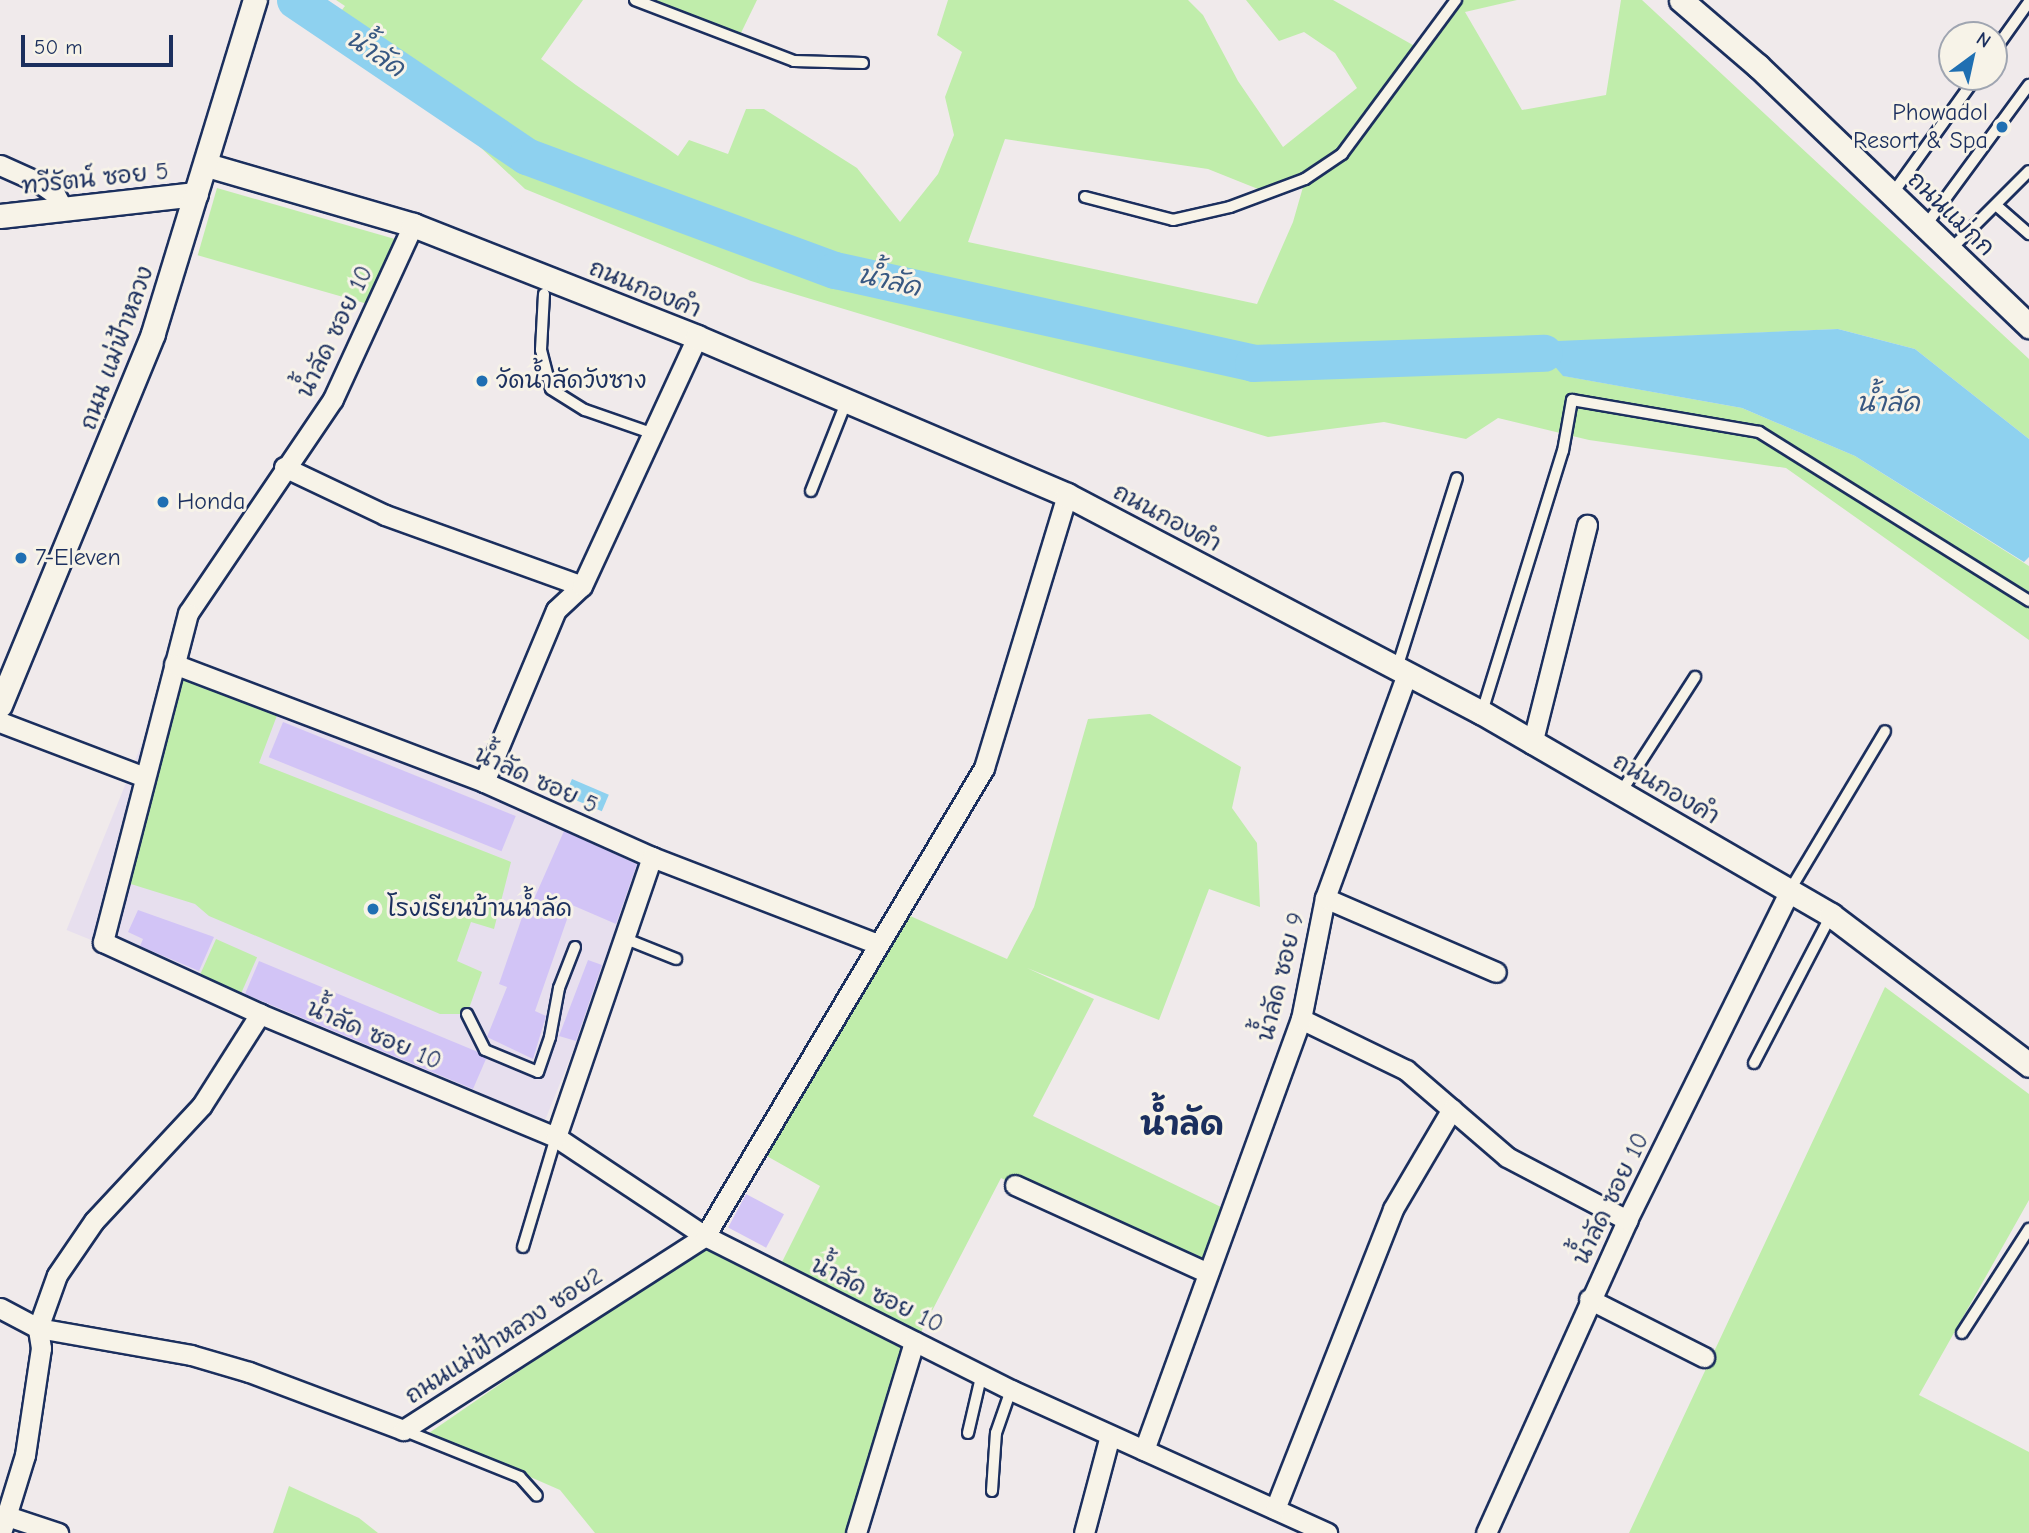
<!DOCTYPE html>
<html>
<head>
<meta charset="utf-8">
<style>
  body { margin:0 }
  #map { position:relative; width:2029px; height:1533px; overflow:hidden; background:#f0eaeb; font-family:"Comic Neue","Playpen Sans Thai",sans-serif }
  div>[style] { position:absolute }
  .built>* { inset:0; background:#e7dfee; transform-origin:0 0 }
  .green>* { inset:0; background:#c0edab; transform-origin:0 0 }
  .water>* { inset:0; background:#8ed1ef; transform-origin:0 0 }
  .river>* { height:37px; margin:-18.5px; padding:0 18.5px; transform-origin:18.5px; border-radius:18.5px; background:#8ed1ef }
  .building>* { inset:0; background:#d2c4f6; transform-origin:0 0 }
  .roads { filter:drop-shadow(2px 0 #1b2f5e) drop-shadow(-2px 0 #1b2f5e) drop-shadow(0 2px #1b2f5e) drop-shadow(0 -2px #1b2f5e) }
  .service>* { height:10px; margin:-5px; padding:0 5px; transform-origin:5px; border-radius:5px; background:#f7f3e8 }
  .minor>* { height:19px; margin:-9.5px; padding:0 9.5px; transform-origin:9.5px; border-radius:9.5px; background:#f7f3e8 }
  .tertiary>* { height:23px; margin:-11.5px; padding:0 11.5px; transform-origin:11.5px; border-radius:11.5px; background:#f7f3e8 }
  .dots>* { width:19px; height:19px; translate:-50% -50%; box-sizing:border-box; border:4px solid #f7f3e8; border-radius:50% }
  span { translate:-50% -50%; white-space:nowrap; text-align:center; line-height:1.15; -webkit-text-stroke:6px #f7f3e8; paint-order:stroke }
  .poi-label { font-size:24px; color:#1b2f5e }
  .right { translate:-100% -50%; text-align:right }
  .left { translate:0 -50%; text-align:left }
  .street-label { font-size:24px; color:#1b2f5e }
  .water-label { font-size:26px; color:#385882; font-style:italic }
  .district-label { font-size:32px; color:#1b2f5e; font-weight:700 }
  .north { position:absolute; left:1938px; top:21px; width:70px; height:70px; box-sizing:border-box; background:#f7f3e8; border:2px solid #9fa5b1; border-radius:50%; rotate:33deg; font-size:19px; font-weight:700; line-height:28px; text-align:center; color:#1b2f5e }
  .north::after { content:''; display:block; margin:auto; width:24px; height:32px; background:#1f6fb2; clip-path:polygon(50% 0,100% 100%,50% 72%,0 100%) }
  .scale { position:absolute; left:21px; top:35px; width:152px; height:32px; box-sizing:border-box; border:4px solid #1b2f5e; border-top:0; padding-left:9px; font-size:21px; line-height:24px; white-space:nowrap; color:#1b2f5e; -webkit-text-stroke:5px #f7f3e8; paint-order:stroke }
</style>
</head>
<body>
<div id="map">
  <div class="built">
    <i style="left:174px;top:664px;width:515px;height:287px;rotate:22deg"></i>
  </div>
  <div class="green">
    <i style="clip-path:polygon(evenodd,336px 0,583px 0,541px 59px,576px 85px,678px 156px,689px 140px,728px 154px,746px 109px,764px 109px,857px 168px,900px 222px,938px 174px,954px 135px,945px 97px,962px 52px,937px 35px,948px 0,1188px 0,1203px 15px,1238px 81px,1283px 147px,1357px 88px,1335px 53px,1304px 32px,1279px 41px,1246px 0,1333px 0,1420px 49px,1457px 0,1517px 0,1465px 12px,1522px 110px,1606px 95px,1621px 0,1642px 0,2029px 359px,2029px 439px,1915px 349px,1838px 329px,1534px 343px,1564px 376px,1742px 408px,1855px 456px,2029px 566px,2029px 640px,1786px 468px,1589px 440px,1498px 418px,1466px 439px,1384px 422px,1268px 437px,751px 281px,525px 189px,432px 102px,324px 33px,345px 6px,336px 0,1005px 139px,1208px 169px,1268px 193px,1305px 180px,1293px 222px,1257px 304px,968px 242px,1005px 139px)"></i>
    <i style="clip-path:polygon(653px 0,757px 0,739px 37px)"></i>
    <i style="left:217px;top:188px;width:185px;height:70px;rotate:16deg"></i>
    <i style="clip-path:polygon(174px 664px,281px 705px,259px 763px,511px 862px,494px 929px,471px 922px,457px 961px,482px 972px,467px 1014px,440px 1014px,209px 916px,195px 904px,118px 880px)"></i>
    <i style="clip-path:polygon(1150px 714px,1241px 767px,1232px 808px,1257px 843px,1260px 907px,1209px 889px,1159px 1020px,1027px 968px,1094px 999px,1033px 1116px,1221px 1207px,1200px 1269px,1001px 1178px,920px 1334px,781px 1264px,820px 1186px,765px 1155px,908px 915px,1007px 959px,1034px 907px,1088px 719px)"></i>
    <i style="left:216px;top:939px;width:45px;height:42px;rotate:24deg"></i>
    <i style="clip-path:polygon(1885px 987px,2029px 1094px,2029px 1200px,1919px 1395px,2029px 1452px,2029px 1533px,1629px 1533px)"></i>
    <i style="clip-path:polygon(701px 1246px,903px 1348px,848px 1533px,595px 1533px,560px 1490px,429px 1433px)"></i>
    <i style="clip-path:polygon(289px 1486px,359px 1518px,378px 1533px,273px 1533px)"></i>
  </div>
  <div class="water">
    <i style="clip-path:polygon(1838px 329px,1915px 349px,2029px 439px,2029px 557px,2024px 562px,1855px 456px,1742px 408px,1563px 376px,1534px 342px)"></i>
    <i style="left:572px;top:779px;width:40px;height:18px;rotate:23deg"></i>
  </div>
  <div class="river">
    <i style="left:295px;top:0;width:279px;rotate:34deg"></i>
    <i style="left:526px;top:156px;width:329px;rotate:20.3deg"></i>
    <i style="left:835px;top:270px;width:428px;rotate:12.5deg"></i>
    <i style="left:1253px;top:363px;width:291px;rotate:-2deg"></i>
  </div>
  <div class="building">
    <i style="left:283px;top:722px;width:251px;height:38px;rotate:22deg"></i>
    <i style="clip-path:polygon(564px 831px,637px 864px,616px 924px,572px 905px,535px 1011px,546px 1016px,533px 1059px,487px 1037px,507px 987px,499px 984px,529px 897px,534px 899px)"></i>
    <i style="clip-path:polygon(138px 910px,214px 937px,199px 971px,140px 946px,143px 939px,128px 932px)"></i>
    <i style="clip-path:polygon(588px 960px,602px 965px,576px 1041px,559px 1036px)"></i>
    <i style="clip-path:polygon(259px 961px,478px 1052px,486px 1059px,473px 1089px,245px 994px)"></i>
    <i style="left:746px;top:1194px;width:43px;height:38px;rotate:28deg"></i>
  </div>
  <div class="roads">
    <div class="service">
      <i style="left:635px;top:0;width:170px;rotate:21deg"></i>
      <i style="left:794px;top:61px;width:69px;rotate:1.7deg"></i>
      <i style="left:1994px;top:51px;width:60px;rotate:-54.5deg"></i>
      <i style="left:1893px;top:193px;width:143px;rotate:-54.4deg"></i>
      <i style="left:1085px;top:197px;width:91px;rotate:14.6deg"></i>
      <i style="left:1173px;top:220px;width:58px;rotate:-12.8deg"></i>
      <i style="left:1230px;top:207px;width:80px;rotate:-20.5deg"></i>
      <i style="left:1305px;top:179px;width:45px;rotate:-34deg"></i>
      <i style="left:1342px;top:154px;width:192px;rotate:-53.5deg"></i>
      <i style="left:1997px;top:206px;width:43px;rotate:41.2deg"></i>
      <i style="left:1926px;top:225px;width:174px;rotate:-53.7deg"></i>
      <i style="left:1951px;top:249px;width:110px;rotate:-45deg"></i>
      <i style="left:544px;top:294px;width:56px;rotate:93.1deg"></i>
      <i style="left:541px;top:350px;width:40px;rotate:75.6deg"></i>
      <i style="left:551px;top:389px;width:40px;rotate:32deg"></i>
      <i style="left:585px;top:410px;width:70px;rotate:19.2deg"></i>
      <i style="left:811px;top:491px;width:98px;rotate:-68.4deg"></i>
      <i style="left:1397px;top:668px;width:199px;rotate:-72.5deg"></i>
      <i style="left:1482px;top:712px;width:273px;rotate:-72.8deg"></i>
      <i style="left:1563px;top:451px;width:52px;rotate:-80deg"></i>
      <i style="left:1572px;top:400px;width:190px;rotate:9.7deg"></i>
      <i style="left:1759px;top:432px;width:319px;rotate:32deg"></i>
      <i style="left:1621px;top:792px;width:137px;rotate:-57.2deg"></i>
      <i style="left:1790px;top:890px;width:185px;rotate:-59.1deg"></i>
      <i style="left:626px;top:939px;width:54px;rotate:21.8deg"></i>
      <i style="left:467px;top:1014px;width:40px;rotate:63.4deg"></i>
      <i style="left:485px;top:1050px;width:57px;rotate:22.5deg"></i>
      <i style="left:538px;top:1072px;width:37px;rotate:-71deg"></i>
      <i style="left:550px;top:1037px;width:50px;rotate:-79.6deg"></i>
      <i style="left:559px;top:988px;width:44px;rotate:-68.7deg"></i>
      <i style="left:1754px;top:1063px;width:167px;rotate:-62.5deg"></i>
      <i style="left:523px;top:1247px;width:115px;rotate:-73.3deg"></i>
      <i style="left:1962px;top:1333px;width:124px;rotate:-57.2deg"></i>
      <i style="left:403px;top:1430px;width:126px;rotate:21.9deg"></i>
      <i style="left:520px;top:1477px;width:25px;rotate:48deg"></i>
      <i style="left:968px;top:1433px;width:62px;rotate:-76.9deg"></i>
      <i style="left:992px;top:1491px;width:58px;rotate:-86.1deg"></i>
      <i style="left:996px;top:1433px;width:46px;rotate:-70.8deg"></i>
    </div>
    <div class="minor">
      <i style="left:0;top:165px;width:42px;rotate:24.1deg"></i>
      <i style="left:38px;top:182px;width:21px;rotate:35deg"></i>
      <i style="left:55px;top:194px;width:18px;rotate:61deg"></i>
      <i style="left:413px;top:225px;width:192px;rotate:114.7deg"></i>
      <i style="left:333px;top:399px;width:258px;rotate:124.1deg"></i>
      <i style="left:188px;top:613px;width:340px;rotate:104.5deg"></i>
      <i style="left:103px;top:942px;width:173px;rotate:24.6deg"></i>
      <i style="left:260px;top:1014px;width:321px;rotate:22.6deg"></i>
      <i style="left:556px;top:1137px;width:179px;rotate:33.6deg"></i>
      <i style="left:705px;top:1236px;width:343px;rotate:26.7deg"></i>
      <i style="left:1011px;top:1390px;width:347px;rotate:24.3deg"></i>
      <i style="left:284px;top:467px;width:112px;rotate:25.4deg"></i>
      <i style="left:385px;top:515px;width:209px;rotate:19.8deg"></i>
      <i style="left:174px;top:664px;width:332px;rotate:20.8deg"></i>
      <i style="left:484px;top:782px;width:184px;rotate:24.1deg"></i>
      <i style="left:652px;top:857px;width:241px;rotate:21.1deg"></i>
      <i style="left:0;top:722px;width:155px;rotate:20.8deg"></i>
      <i style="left:1532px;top:744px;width:226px;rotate:-75.9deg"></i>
      <i style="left:484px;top:782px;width:186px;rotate:-67.3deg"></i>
      <i style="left:556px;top:610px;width:35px;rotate:-43deg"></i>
      <i style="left:582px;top:586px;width:274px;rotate:-65.2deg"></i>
      <i style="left:1325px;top:898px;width:186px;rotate:23.4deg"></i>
      <i style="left:1301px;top:1019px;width:117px;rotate:25.9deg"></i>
      <i style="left:1406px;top:1070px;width:133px;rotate:40.7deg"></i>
      <i style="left:1507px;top:1157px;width:136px;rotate:27.7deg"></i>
      <i style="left:556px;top:1137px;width:296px;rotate:-71.1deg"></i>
      <i style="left:1015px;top:1185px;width:212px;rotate:24.5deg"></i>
      <i style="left:1589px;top:1299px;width:129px;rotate:26.8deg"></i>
      <i style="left:0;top:1308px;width:43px;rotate:27.8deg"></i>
      <i style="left:38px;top:1328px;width:155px;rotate:10deg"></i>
      <i style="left:191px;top:1355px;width:60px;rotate:16.3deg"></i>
      <i style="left:249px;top:1372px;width:165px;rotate:20.6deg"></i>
      <i style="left:403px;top:1430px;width:359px;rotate:-32.7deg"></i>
      <i style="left:705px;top:1236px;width:545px;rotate:-59.2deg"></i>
      <i style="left:984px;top:768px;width:285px;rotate:-73.1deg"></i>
      <i style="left:1144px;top:1450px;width:459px;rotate:-70deg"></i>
      <i style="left:1301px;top:1019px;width:123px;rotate:-78.8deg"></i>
      <i style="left:1325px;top:898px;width:239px;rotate:-69.9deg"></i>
      <i style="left:1275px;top:1509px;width:322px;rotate:-68.5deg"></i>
      <i style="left:1393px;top:1209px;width:116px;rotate:-59.5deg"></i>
      <i style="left:7px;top:1516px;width:54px;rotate:18.4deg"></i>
      <i style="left:1px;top:1533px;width:82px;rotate:-72.9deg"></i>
      <i style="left:25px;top:1455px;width:108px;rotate:-81.5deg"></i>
      <i style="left:41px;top:1348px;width:20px;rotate:-99deg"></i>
      <i style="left:38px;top:1328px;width:56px;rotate:-70.3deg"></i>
      <i style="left:57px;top:1275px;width:65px;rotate:-55.6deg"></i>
      <i style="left:94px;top:1221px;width:158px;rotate:-47deg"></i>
      <i style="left:202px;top:1105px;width:108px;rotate:-57.5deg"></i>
      <i style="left:856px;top:1533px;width:200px;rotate:-73.1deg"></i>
      <i style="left:1084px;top:1533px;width:101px;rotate:-75.1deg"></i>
      <i style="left:1486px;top:1533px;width:343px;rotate:-65.7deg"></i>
      <i style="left:1627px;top:1220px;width:366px;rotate:-63.7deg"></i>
    </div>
    <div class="tertiary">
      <i style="left:1681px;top:0;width:101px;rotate:40.6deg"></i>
      <i style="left:1758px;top:66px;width:376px;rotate:43.8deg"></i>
      <i style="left:207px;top:165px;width:215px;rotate:16.2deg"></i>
      <i style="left:413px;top:225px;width:305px;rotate:21.5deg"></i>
      <i style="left:697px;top:337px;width:402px;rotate:23.1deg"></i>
      <i style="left:1067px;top:495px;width:467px;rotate:27.7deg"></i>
      <i style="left:1481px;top:712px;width:405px;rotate:30.1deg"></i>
      <i style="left:1831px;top:915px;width:248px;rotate:37.1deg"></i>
      <i style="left:0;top:216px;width:197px;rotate:-6.4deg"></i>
      <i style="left:0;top:705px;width:402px;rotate:-67.6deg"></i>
      <i style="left:153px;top:333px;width:348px;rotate:-73deg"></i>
    </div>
  </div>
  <div class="dots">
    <i style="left:2002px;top:127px;background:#1f6fb2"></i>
    <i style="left:482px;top:381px;background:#1f6fb2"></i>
    <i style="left:163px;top:502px;background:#1f6fb2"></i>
    <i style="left:21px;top:558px;background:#1f6fb2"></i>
    <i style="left:373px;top:909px;background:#1f6fb2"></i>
  </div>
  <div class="poi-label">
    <span class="right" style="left:1988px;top:127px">Phowadol<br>Resort &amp; Spa</span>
    <span class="left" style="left:496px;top:381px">วัดน้ำลัดวังซาง</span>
    <span class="left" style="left:177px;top:502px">Honda</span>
    <span class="left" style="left:35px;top:558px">7-Eleven</span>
    <span class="left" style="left:387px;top:909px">โรงเรียนบ้านน้ำลัด</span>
  </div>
  <div class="street-label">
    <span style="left:95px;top:179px;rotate:-6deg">ทวีรัตน์ ซอย 5</span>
    <span style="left:1951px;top:214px;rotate:44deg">ถนนแม่กก</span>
    <span style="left:645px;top:289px;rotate:22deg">ถนนกองคำ</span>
    <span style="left:335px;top:332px;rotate:-64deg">น้ำลัด ซอย 10</span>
    <span style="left:117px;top:348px;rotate:-70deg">ถนน แม่ฟ้าหลวง</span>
    <span style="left:1167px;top:518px;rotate:28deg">ถนนกองคำ</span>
    <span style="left:536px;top:780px;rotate:24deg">น้ำลัด ซอย 5</span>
    <span style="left:1666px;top:789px;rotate:30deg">ถนนกองคำ</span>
    <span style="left:1281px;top:977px;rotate:-76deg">น้ำลัด ซอย 9</span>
    <span style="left:374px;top:1035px;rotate:23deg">น้ำลัด ซอย 10</span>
    <span style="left:1611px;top:1199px;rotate:-64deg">น้ำลัด ซอย 10</span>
    <span style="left:877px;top:1295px;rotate:26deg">น้ำลัด ซอย 10</span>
    <span style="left:504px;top:1336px;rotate:-33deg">ถนนแม่ฟ้าหลวง ซอย2</span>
  </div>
  <div class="water-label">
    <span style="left:375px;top:54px;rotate:34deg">น้ำลัด</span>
    <span style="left:889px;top:282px;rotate:13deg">น้ำลัด</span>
    <span style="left:1888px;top:404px">น้ำลัด</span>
  </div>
  <div class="district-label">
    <span style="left:1182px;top:1125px">น้ำลัด</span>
  </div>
  <div class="north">N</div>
  <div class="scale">50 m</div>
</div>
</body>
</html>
